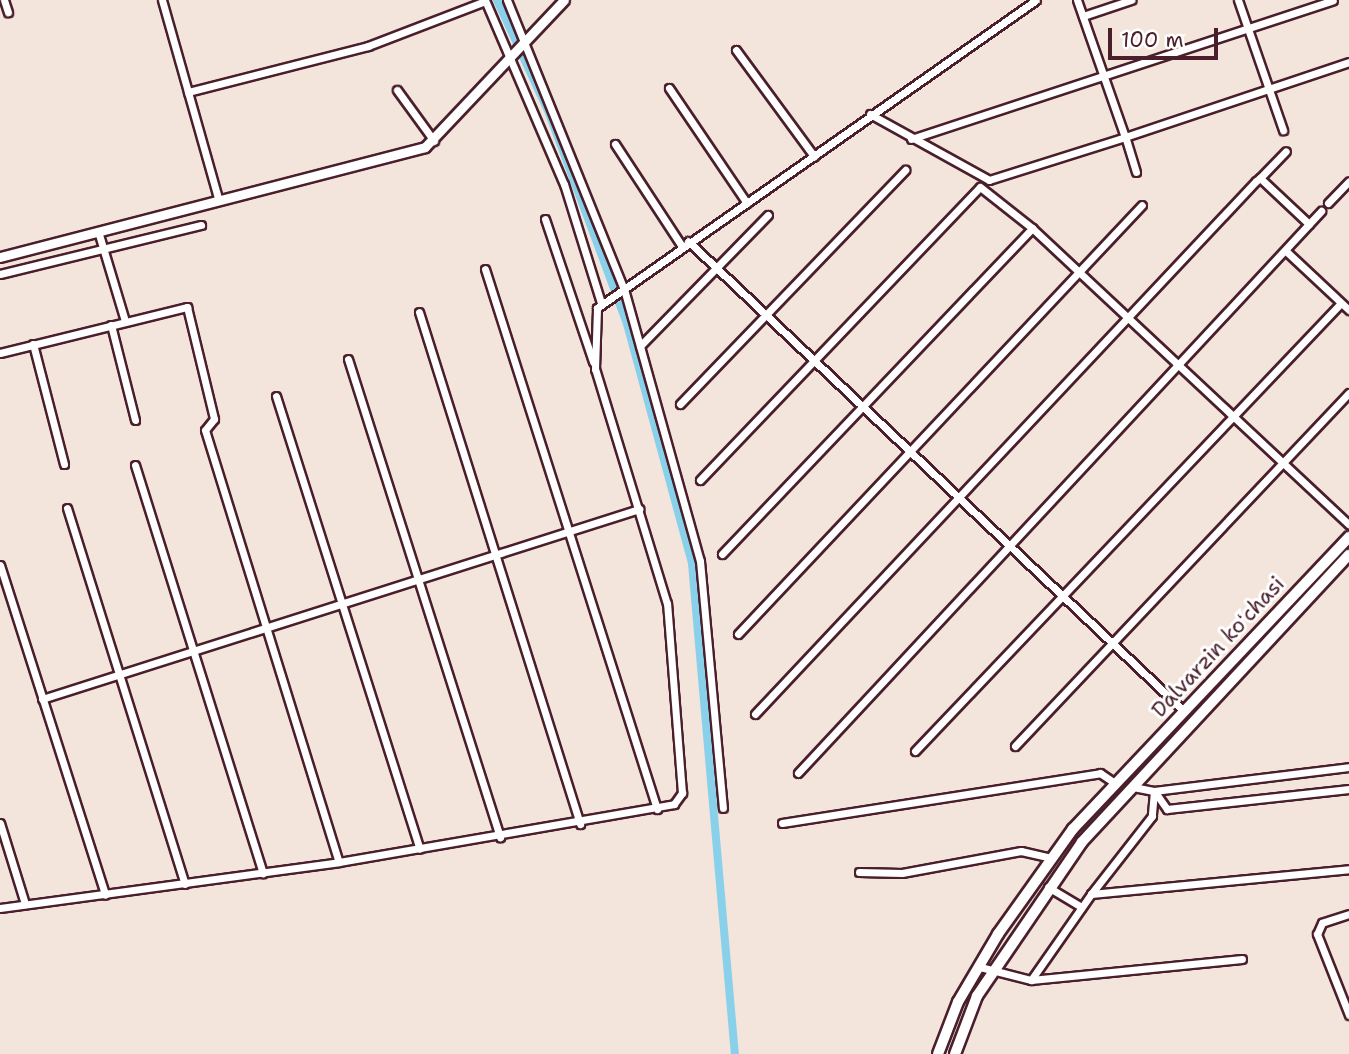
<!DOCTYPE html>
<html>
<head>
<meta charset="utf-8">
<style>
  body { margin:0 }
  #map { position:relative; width:1349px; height:1054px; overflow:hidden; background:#f3e5dc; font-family:"Shantell Sans",sans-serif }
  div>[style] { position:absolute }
  .canal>* { height:8px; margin:-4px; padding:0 4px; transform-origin:4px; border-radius:4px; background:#89d1ea }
  .roads { filter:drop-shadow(2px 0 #4a1f2b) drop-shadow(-2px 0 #4a1f2b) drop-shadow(0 2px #4a1f2b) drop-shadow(0 -2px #4a1f2b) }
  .minor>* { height:7px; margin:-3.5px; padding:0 3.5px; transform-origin:3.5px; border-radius:3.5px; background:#fff }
  .tertiary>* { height:9px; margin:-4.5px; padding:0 4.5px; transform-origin:4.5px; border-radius:4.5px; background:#fff }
  .secondary>* { height:10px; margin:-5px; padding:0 5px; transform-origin:5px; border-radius:5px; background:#fff }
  span { translate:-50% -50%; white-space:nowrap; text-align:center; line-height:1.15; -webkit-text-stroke:6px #fff; paint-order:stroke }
  .street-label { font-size:21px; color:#4a1f2b }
  .scale { position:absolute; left:1108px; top:28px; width:110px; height:32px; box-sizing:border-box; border:4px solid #4a1f2b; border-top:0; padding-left:9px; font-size:21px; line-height:24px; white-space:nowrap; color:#4a1f2b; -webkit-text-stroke:5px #fff; paint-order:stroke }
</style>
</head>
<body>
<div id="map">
  <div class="canal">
    <i style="left:497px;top:0;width:124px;rotate:65.3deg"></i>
    <i style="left:549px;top:113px;width:225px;rotate:69.7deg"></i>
    <i style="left:627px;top:324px;width:249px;rotate:74.8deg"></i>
    <i style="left:692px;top:564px;width:492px;rotate:85deg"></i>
  </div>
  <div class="roads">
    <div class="minor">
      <i style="left:4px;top:0;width:13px;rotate:72deg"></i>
      <i style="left:162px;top:0;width:206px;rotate:74.2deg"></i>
      <i style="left:485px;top:0;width:200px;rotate:66.8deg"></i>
      <i style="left:564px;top:184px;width:125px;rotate:72.7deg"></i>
      <i style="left:507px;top:0;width:312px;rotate:68deg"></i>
      <i style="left:624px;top:289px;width:282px;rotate:74.4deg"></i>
      <i style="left:700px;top:561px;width:248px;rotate:84.7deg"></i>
      <i style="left:1238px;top:0;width:138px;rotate:70.9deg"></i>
      <i style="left:1083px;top:16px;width:51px;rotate:-18.4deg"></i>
      <i style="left:736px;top:50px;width:132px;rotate:53.7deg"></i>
      <i style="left:669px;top:88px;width:139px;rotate:55.9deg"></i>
      <i style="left:397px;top:90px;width:63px;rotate:54deg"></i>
      <i style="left:188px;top:92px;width:186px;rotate:-14.3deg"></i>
      <i style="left:368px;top:46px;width:125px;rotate:-21deg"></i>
      <i style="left:870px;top:114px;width:136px;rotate:29deg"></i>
      <i style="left:989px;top:180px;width:143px;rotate:-17.5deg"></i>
      <i style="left:1125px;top:137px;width:145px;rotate:-109.3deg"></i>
      <i style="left:911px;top:139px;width:444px;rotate:-18.2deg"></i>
      <i style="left:615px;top:144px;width:121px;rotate:56.8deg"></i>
      <i style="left:1136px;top:172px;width:37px;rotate:-107deg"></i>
      <i style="left:1125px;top:137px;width:236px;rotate:-18.5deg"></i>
      <i style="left:1260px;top:178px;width:37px;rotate:-46deg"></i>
      <i style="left:1328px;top:203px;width:30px;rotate:-46deg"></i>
      <i style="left:545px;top:219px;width:151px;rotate:71.4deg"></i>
      <i style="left:1309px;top:224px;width:18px;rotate:-47deg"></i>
      <i style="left:98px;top:231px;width:94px;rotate:73.3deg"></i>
      <i style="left:688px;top:241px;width:683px;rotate:43.46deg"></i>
      <i style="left:1287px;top:252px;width:85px;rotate:43.1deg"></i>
      <i style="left:485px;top:269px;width:567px;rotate:72.33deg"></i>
      <i style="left:0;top:274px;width:207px;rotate:-13.7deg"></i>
      <i style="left:419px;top:312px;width:537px;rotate:72.54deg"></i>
      <i style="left:111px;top:325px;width:98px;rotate:75.8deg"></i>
      <i style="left:33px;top:344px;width:124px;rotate:75.5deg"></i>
      <i style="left:640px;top:346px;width:183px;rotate:-45.7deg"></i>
      <i style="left:0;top:353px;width:193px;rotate:-13.8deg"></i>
      <i style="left:187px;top:307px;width:115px;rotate:76.4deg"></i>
      <i style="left:214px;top:419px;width:14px;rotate:129deg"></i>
      <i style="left:205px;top:430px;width:452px;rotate:72.8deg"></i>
      <i style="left:348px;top:359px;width:502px;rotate:72.36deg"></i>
      <i style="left:276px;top:396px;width:475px;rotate:72.4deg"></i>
      <i style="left:680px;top:404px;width:325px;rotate:-46.1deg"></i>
      <i style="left:135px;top:465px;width:428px;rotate:72.6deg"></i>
      <i style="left:700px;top:480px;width:405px;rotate:-46.3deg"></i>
      <i style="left:980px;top:187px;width:66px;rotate:38.3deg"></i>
      <i style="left:1032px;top:228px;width:434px;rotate:43.1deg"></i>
      <i style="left:67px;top:508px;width:394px;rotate:72.6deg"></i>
      <i style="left:722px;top:554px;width:450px;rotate:-46.4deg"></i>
      <i style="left:0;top:565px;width:346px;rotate:72.3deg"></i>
      <i style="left:738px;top:634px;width:589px;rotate:-46.72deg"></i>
      <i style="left:42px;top:699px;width:627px;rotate:-17.65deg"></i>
      <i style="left:755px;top:714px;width:731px;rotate:-46.77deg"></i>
      <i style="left:1256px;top:181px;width:5px;rotate:-37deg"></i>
      <i style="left:1260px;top:178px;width:67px;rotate:43.2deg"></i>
      <i style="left:1309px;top:224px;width:750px;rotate:132.95deg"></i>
      <i style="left:1015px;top:746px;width:486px;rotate:-46.6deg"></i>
      <i style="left:915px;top:751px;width:618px;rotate:-46.44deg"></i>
      <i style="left:1133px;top:787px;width:21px;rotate:11deg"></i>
      <i style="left:1154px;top:791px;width:196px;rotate:-7deg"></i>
      <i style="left:1154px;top:791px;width:25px;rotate:95deg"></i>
      <i style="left:1152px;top:816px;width:99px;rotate:128deg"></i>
      <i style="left:1091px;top:894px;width:259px;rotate:-5.5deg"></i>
      <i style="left:1155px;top:792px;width:21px;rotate:55deg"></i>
      <i style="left:1167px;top:809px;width:183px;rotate:-6.3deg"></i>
      <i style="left:0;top:823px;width:85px;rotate:72.8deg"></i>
      <i style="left:782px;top:823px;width:322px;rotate:-8.9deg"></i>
      <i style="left:1100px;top:773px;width:18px;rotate:34deg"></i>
      <i style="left:859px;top:872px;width:43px;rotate:1.3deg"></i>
      <i style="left:902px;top:873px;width:121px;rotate:-10.5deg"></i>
      <i style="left:1021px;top:851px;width:32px;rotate:13deg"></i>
      <i style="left:1048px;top:887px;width:39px;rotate:31deg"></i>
      <i style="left:0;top:908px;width:342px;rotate:-7.7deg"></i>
      <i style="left:339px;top:862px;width:340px;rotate:-9.8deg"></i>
      <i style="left:674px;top:804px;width:14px;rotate:-54deg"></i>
      <i style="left:682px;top:793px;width:190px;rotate:-94.5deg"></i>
      <i style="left:667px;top:604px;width:246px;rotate:-107deg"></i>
      <i style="left:595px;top:369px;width:61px;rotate:-88.1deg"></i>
      <i style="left:597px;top:308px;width:536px;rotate:-35.05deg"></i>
      <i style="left:1349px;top:914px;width:28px;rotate:162deg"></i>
      <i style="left:1322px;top:923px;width:12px;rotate:114deg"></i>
      <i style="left:1317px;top:934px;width:87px;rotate:68.4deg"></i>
      <i style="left:980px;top:967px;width:53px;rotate:14.3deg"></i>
      <i style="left:1031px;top:980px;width:105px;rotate:-55.1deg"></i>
      <i style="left:1031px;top:980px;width:212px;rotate:-5.7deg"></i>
    </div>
    <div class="tertiary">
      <i style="left:0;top:257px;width:439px;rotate:-14.5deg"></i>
      <i style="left:425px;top:147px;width:202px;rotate:-46.6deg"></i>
    </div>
    <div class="secondary">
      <i style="left:938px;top:1054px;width:56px;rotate:-69deg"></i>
      <i style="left:958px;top:1002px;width:79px;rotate:-59.5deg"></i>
      <i style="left:998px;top:934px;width:129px;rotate:-54.5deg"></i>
      <i style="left:1073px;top:829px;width:402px;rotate:-46.6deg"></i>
      <i style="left:955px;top:1054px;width:62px;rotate:-69.2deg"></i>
      <i style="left:977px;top:996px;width:186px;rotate:-55.7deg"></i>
      <i style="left:1082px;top:842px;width:392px;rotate:-47.1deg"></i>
    </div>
  </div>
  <div class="street-label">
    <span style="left:1218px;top:647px;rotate:-47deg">Dalvarzin koʻchasi</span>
  </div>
  <div class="scale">100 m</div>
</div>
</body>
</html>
